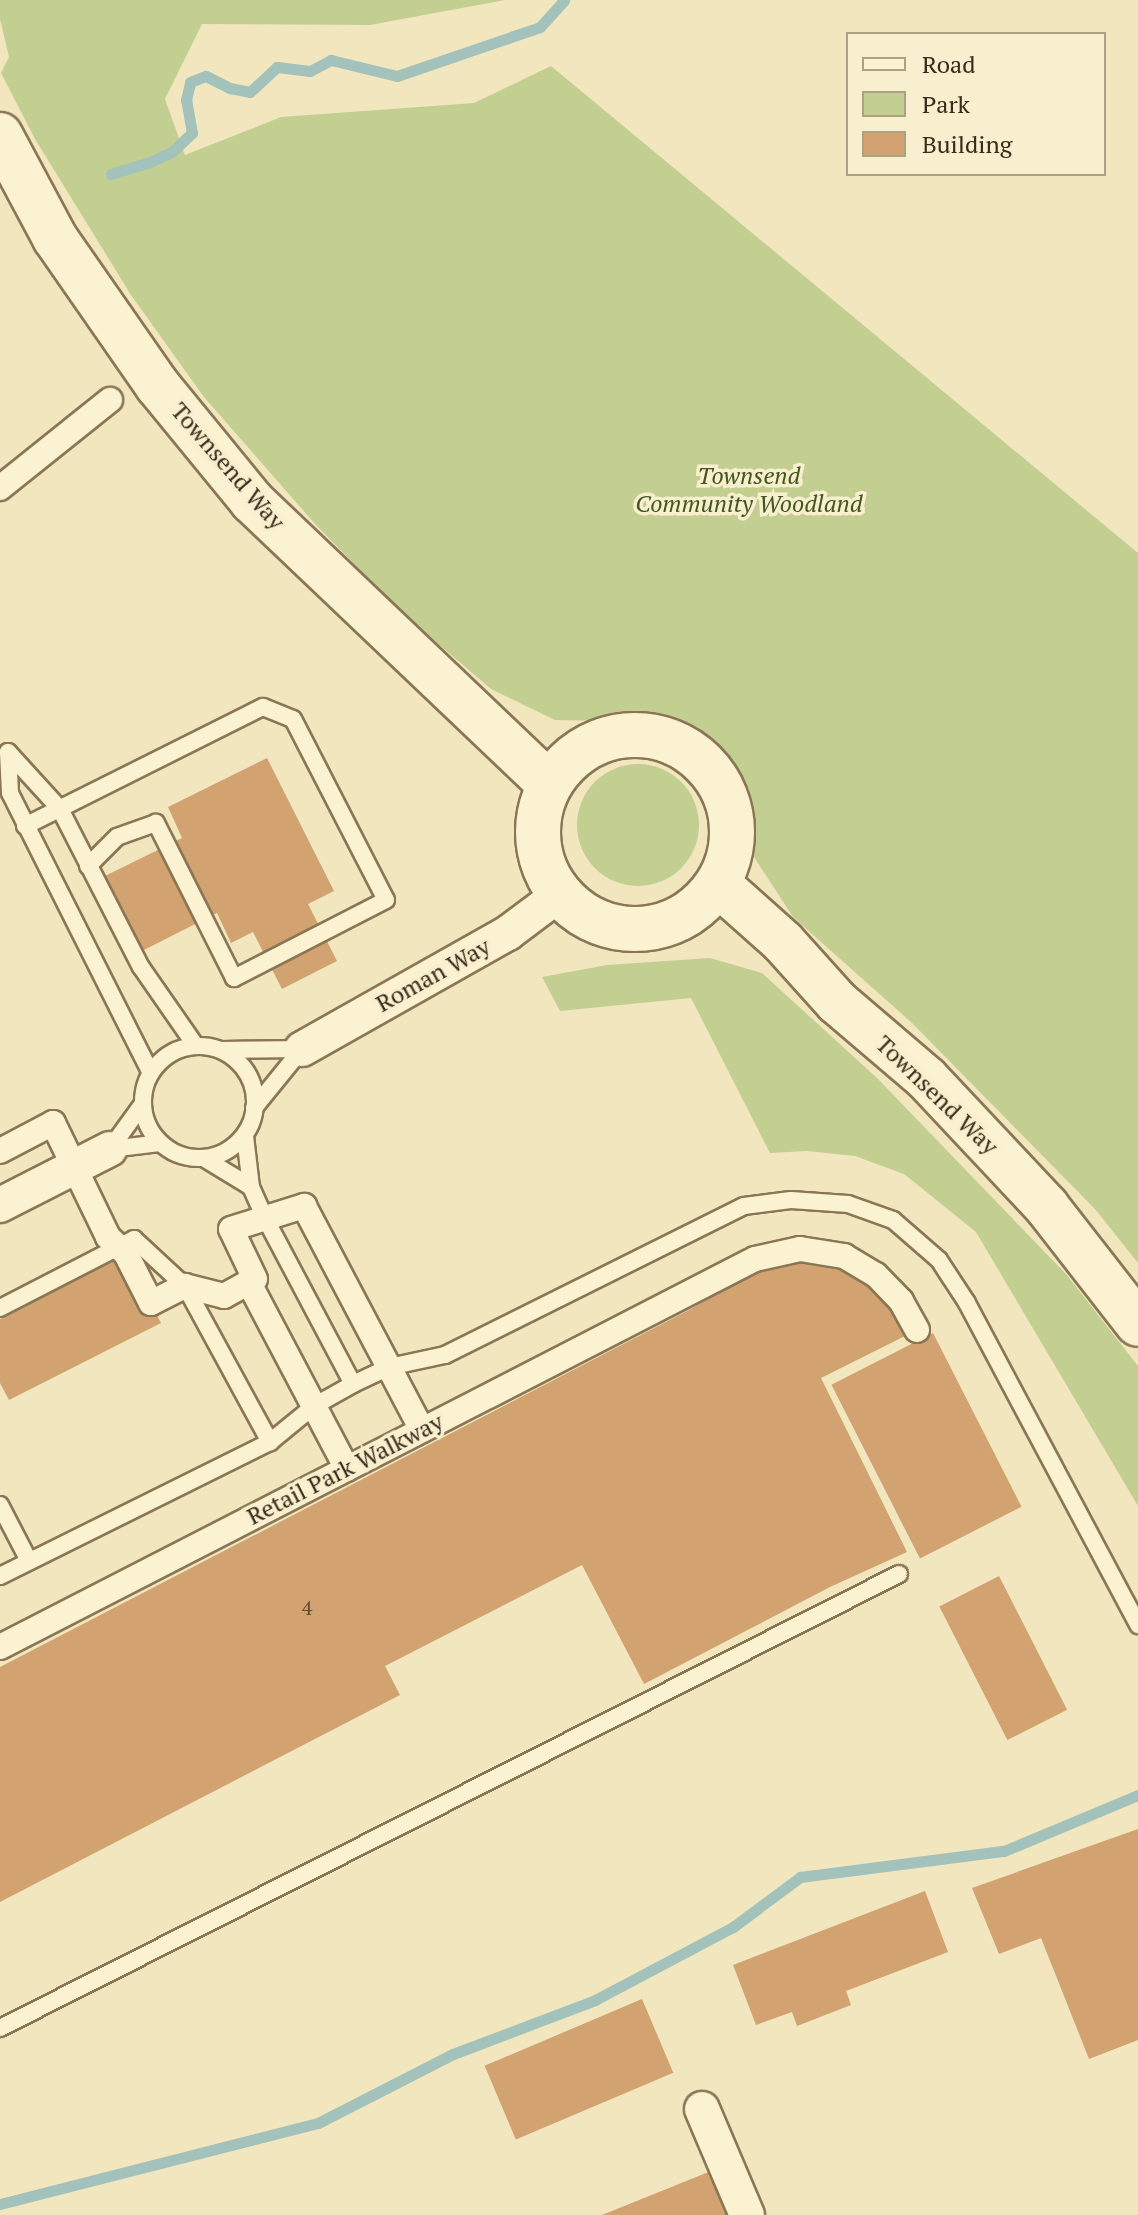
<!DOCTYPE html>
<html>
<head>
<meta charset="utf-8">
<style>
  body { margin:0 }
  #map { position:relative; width:1138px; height:2215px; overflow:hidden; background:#f1e6be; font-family:"PT Serif",serif }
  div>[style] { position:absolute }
  .green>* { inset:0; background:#c3cf91 }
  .round { border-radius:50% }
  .stream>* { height:11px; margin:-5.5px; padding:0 5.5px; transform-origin:5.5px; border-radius:5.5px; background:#a2c2bb }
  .building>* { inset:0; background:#d2a271; transform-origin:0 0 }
  .roads { filter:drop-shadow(2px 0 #8a7655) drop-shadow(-2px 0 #8a7655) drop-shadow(0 2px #8a7655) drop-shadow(0 -2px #8a7655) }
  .service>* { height:16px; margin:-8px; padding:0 8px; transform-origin:8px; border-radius:8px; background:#fbf2d2 }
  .service>.ring { margin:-8px; padding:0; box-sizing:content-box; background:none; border:16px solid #fbf2d2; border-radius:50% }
  .pedestrian>* { height:24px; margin:-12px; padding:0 12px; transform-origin:12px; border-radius:12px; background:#fbf2d2 }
  .minor>* { height:34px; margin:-17px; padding:0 17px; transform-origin:17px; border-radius:17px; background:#fbf2d2 }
  .secondary>* { height:44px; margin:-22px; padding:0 22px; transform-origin:22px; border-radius:22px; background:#fbf2d2 }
  .secondary>.ring { margin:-22px; padding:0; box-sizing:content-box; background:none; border:44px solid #fbf2d2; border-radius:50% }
  span { translate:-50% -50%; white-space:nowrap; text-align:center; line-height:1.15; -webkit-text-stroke:7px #f8efce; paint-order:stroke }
  .number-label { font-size:20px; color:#5f4a30 }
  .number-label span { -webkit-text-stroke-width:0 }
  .street-label { font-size:24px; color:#392c1b }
  .park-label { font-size:24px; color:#445720; font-style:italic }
  .legend { position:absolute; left:846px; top:32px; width:260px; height:144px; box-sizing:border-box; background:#f8efce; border:2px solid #aca186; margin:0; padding:10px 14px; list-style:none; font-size:24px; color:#392c1b }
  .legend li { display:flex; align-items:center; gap:16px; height:40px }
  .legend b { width:40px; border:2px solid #aca186 }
</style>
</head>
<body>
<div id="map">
  <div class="green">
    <i style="clip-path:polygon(0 0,505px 0,370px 25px,202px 24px,165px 99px,185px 155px,281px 117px,474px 103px,551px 66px,1138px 553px,1138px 1263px,1095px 1209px,912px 1023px,793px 917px,754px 857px,733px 772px,705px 742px,665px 722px,555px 720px,491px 689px,402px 613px,316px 525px,204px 397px,131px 295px,35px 139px,1px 73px,9px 57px,0 19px)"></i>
    <i class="round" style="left:577px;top:764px;width:122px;height:122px"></i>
    <i style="clip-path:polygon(710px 958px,762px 973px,877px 1078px,1066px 1274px,1138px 1366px,1138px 1506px,976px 1232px,904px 1174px,855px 1156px,807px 1151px,770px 1153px,691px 998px,560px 1011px,542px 977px,607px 965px)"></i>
  </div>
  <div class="stream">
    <i style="left:111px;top:174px;width:39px;rotate:-17deg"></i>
    <i style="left:148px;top:163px;width:26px;rotate:-25deg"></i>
    <i style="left:172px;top:152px;width:28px;rotate:-44deg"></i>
    <i style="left:192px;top:133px;width:34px;rotate:-100deg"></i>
    <i style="left:186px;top:100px;width:18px;rotate:-77deg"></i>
    <i style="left:190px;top:82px;width:17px;rotate:-21deg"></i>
    <i style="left:206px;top:76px;width:27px;rotate:27deg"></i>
    <i style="left:230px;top:88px;width:20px;rotate:11deg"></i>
    <i style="left:250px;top:92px;width:37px;rotate:-43deg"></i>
    <i style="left:277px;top:67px;width:33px;rotate:7deg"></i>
    <i style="left:310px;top:71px;width:24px;rotate:-28deg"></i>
    <i style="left:331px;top:60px;width:68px;rotate:13.6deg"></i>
    <i style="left:397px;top:76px;width:151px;rotate:-18.9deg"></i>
    <i style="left:540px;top:27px;width:36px;rotate:-48deg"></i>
    <i style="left:0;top:2204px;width:328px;rotate:-14.3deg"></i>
    <i style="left:318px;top:2123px;width:152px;rotate:-27.1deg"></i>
    <i style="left:453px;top:2054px;width:152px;rotate:-20.8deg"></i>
    <i style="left:595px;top:2000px;width:156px;rotate:-27.9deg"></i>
    <i style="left:733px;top:1927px;width:84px;rotate:-36.7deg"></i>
    <i style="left:800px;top:1877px;width:206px;rotate:-7.3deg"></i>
    <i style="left:1004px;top:1851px;width:145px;rotate:-22.7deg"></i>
  </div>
  <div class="building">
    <i style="clip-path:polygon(267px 758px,334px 891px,308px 904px,337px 961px,282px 989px,253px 932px,231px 943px,217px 913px,140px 952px,103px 877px,182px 838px,168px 807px)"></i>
    <i style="clip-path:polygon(126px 1254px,161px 1323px,9px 1400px,0 1383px,0 1319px)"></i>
    <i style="clip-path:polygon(844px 1256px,917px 1330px,821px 1378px,907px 1552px,830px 1587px,644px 1684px,582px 1565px,385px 1666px,400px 1695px,0 1902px,0 1667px,687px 1311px,761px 1269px,755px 1259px)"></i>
    <i style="left:933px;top:1333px;width:195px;height:114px;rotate:63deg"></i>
    <i style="left:999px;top:1576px;width:150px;height:67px;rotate:63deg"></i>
    <i style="clip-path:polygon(1138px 1829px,1138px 2040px,1089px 2059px,1041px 1938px,999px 1954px,972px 1888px)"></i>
    <i style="clip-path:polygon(925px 1891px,948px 1952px,846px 1991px,851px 2005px,797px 2026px,792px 2012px,756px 2025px,733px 1965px)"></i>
    <i style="left:642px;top:1999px;width:80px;height:171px;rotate:67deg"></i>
    <i style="clip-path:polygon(711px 2171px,729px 2215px,602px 2215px)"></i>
  </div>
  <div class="roads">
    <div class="service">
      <i style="left:8px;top:752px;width:41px;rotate:87.2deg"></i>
      <i style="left:10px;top:793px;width:313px;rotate:63.3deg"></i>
      <i style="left:8px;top:752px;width:77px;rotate:47.6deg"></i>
      <i style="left:60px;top:809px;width:178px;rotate:62.9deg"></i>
      <i style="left:141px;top:967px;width:96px;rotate:55.2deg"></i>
      <i style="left:25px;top:826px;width:266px;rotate:-26.6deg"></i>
      <i style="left:263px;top:707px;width:32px;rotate:22deg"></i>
      <i style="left:293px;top:719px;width:203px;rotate:62.8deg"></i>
      <i style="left:386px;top:900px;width:171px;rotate:152.8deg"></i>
      <i style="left:234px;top:978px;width:174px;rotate:-116.7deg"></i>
      <i style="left:156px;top:823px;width:41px;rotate:160.3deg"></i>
      <i style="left:117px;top:837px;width:41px;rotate:135deg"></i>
      <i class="ring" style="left:143px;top:1046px;width:96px;height:96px"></i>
      <i style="left:222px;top:1050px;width:80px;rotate:-0.7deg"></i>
      <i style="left:254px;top:1108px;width:76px;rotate:-50.9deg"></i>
      <i style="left:245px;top:1136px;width:51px;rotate:83.3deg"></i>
      <i style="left:251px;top:1187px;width:32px;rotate:66deg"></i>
      <i style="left:264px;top:1216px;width:190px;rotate:62.1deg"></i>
      <i style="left:110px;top:1149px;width:54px;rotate:-54deg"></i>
      <i style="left:110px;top:1149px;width:50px;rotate:-6.8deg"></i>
      <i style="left:205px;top:1159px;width:54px;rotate:31.3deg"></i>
      <i style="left:0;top:1308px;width:151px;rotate:-27.2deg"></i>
      <i style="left:134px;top:1239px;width:69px;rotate:42.7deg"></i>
      <i style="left:185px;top:1286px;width:178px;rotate:61.4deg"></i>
      <i style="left:0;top:1505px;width:63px;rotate:62.6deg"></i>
      <i style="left:0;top:1576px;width:301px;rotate:-26.4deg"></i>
      <i style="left:270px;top:1442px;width:57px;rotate:-39.3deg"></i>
      <i style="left:314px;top:1406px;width:45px;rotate:-29.4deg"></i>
      <i style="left:353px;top:1384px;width:40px;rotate:-25deg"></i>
      <i style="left:389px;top:1367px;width:57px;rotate:-12.1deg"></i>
      <i style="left:445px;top:1355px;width:334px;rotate:-26.5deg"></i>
      <i style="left:744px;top:1206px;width:47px;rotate:-7.3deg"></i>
      <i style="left:791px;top:1200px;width:57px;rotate:4deg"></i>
      <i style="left:848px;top:1204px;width:48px;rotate:19.6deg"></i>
      <i style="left:893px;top:1220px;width:61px;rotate:41deg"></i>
      <i style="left:939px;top:1260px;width:51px;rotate:56.9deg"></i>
      <i style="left:967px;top:1303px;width:365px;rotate:62deg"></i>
      <i style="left:0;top:2028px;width:1007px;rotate:-26.79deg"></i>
    </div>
    <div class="pedestrian">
      <i style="left:0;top:488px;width:141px;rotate:-38.7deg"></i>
      <i style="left:0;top:1151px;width:60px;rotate:-27.8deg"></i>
      <i style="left:53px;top:1123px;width:127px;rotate:64.2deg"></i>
      <i style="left:108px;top:1237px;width:25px;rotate:43deg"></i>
      <i style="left:126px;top:1254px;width:55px;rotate:63deg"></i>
      <i style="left:151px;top:1303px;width:38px;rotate:-27deg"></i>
      <i style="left:185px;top:1286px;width:40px;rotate:14.4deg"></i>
      <i style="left:224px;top:1296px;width:35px;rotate:-29deg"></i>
      <i style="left:255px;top:1279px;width:55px;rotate:-115.6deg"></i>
      <i style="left:231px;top:1229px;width:77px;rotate:-17.5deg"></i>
      <i style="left:304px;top:1206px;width:253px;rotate:62.2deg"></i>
      <i style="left:249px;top:1283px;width:210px;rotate:62.2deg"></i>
      <i style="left:0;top:1647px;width:849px;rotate:-27.2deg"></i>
      <i style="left:755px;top:1259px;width:46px;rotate:-12.5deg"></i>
      <i style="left:800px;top:1249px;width:45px;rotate:9deg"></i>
      <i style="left:844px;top:1256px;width:37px;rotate:31deg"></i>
      <i style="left:876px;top:1275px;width:36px;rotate:46deg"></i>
      <i style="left:901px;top:1301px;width:33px;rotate:61deg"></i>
    </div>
    <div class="minor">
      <i style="left:302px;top:1049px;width:236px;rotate:-29.4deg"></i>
      <i style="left:508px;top:933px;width:65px;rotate:-36.9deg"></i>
      <i style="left:0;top:1205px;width:123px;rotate:-27deg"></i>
      <i style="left:702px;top:2109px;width:115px;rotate:67deg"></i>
    </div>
    <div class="secondary">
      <i style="left:0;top:135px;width:117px;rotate:61.9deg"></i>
      <i style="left:55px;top:238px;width:180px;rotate:55.2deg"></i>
      <i style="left:158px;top:386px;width:149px;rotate:50.7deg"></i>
      <i style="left:252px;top:501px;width:410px;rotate:43.6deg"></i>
      <i class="ring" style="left:538px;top:735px;width:150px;height:150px"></i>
      <i style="left:718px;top:884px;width:87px;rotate:41.7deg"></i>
      <i style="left:783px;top:942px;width:81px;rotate:48deg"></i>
      <i style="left:837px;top:1002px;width:118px;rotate:40.5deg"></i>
      <i style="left:927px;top:1079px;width:175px;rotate:46.8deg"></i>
      <i style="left:1047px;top:1207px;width:148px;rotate:52.1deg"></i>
    </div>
  </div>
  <div class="number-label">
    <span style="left:307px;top:1607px">4</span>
  </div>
  <div class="street-label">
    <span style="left:228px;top:466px;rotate:49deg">Townsend Way</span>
    <span style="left:433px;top:975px;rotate:-29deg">Roman Way</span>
    <span style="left:937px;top:1095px;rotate:44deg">Townsend Way</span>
    <span style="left:345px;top:1469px;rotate:-27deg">Retail Park Walkway</span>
  </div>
  <div class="park-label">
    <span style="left:749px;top:490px">Townsend<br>Community Woodland</span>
  </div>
  <ul class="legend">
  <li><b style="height:10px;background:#fbf2d2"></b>Road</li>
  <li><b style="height:22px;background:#c3cf91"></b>Park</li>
  <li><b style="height:22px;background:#d2a271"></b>Building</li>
  </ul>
</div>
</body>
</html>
